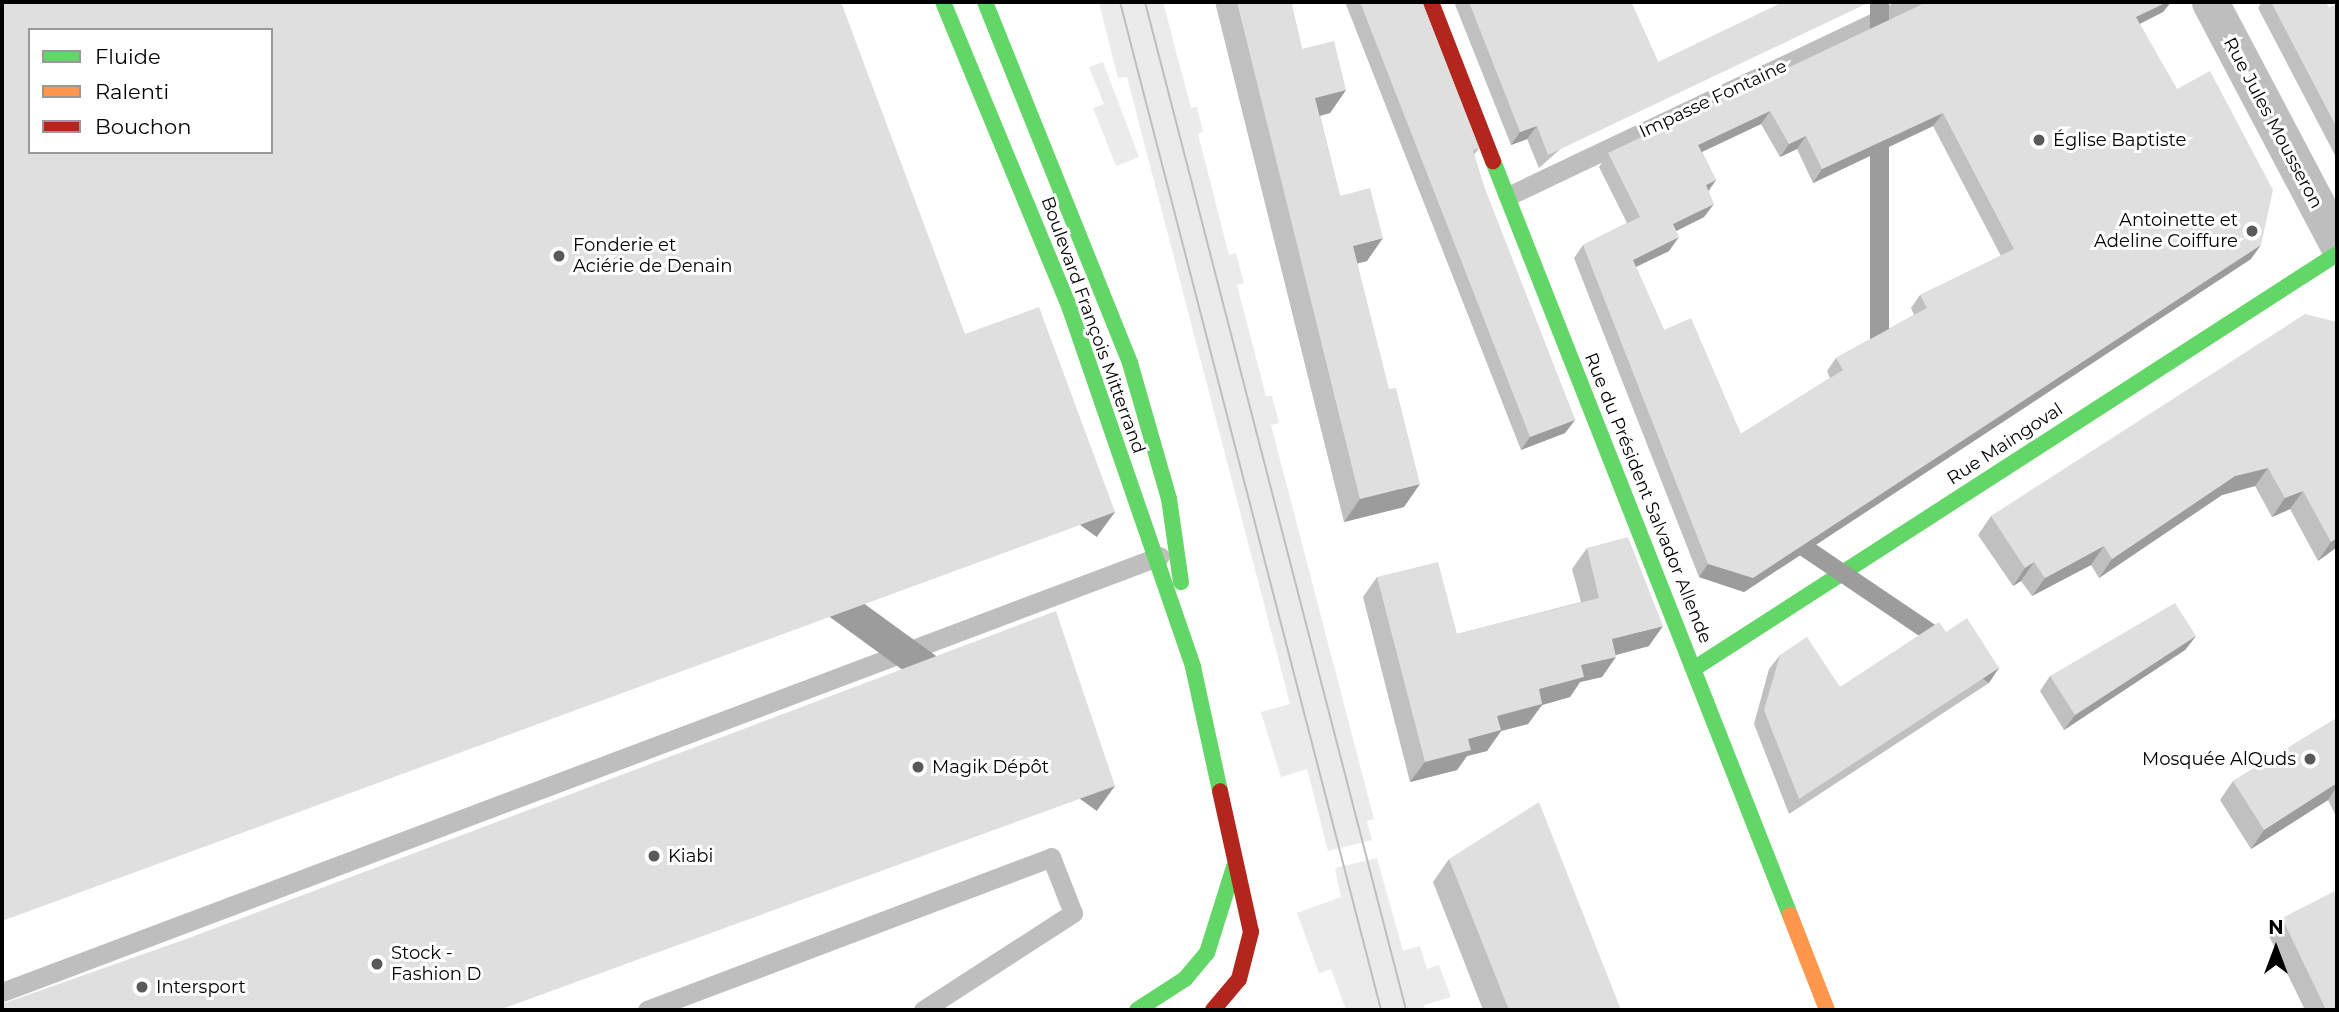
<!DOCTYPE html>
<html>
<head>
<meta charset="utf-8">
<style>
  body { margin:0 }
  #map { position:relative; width:2339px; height:1012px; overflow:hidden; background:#fff; font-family:Montserrat,sans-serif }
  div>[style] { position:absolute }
  .green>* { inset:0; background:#ebebeb }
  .lane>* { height:19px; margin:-9.5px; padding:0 9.5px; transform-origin:9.5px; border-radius:9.5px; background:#bebebe }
  .street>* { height:37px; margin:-18.5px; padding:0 18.5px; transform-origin:18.5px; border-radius:18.5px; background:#bebebe }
  .fast>* { height:16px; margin:-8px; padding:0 8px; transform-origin:8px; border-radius:8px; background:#63d668 }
  .slow>* { height:16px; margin:-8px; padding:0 8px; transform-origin:8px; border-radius:8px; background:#ff974d }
  .jam>* { height:16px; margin:-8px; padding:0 8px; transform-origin:8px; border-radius:8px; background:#b3261e }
  .tram>* { height:2px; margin:-1px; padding:0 1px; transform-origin:1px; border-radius:1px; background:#bebebe }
  .wall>* { inset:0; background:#c0c0c0 }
  .shaded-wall>* { inset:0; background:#9c9c9c; transform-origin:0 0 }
  .building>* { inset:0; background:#dfdfdf }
  .dots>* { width:19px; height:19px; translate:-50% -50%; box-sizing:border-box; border:4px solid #fff; border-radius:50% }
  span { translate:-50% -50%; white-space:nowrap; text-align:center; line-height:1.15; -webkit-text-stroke:6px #fff; paint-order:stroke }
  .street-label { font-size:18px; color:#000 }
  .poi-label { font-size:18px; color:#000 }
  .left { translate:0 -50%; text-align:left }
  .right { translate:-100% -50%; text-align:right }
  .frame { position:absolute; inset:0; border:4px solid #000; pointer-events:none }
  .legend { position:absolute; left:28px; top:28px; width:245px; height:126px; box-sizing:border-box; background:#fff; border:2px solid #999; margin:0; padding:9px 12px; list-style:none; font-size:21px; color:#000 }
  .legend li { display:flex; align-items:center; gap:14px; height:35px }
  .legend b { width:35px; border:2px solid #999 }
  .north { position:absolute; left:2241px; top:914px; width:70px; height:70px; -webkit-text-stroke:5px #fff; paint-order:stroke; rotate:0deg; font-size:19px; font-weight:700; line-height:28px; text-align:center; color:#000 }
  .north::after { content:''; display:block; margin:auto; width:24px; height:32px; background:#000; clip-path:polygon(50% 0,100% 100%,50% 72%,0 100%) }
</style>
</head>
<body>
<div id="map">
  <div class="green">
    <i style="clip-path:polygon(1099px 2px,1163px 2px,1191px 108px,1197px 107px,1203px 132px,1198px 134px,1229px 255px,1236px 253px,1244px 283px,1237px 285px,1266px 396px,1272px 396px,1279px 423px,1271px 425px,1374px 819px,1367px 821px,1372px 840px,1328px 851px,1307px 769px,1281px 777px,1261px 712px,1290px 704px,1127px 77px,1118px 78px)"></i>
    <i style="clip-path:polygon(1103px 62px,1139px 157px,1116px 166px,1093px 108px,1104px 104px,1089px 67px)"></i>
    <i style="clip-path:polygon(1377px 858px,1403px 951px,1420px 946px,1427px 969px,1439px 965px,1451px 997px,1424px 1005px,1425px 1010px,1346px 1010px,1331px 969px,1319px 973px,1297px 913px,1341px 897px,1335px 868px)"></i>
  </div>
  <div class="lane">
    <i style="left:1508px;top:196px;width:453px;rotate:-25.4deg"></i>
    <i style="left:2px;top:992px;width:1237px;rotate:-20.63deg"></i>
    <i style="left:647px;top:1010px;width:432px;rotate:-20.7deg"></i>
    <i style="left:1051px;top:857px;width:60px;rotate:68.6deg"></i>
    <i style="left:1073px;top:913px;width:179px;rotate:147.1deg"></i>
  </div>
  <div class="street">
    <i style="left:2210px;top:2px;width:272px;rotate:62.2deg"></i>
  </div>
  <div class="fast">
    <i style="left:943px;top:2px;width:332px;rotate:67.5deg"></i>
    <i style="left:1070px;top:309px;width:379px;rotate:71deg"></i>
    <i style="left:1193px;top:667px;width:127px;rotate:77.7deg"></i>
    <i style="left:985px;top:2px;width:389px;rotate:68.1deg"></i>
    <i style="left:1130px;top:363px;width:141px;rotate:74deg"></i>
    <i style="left:1169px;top:499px;width:84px;rotate:81.8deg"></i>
    <i style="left:1493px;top:161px;width:810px;rotate:68.5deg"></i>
    <i style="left:1695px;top:668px;width:764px;rotate:-32.82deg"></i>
    <i style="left:1137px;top:1010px;width:57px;rotate:-32.9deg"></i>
    <i style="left:1185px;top:979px;width:34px;rotate:-50deg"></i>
    <i style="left:1207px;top:953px;width:90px;rotate:-72.6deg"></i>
  </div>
  <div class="slow">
    <i style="left:1790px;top:915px;width:102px;rotate:68.7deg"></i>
  </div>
  <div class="jam">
    <i style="left:1431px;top:2px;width:171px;rotate:68.7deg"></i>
    <i style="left:1213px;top:1010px;width:40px;rotate:-50deg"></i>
    <i style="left:1239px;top:979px;width:49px;rotate:-75.7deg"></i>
    <i style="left:1251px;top:932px;width:144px;rotate:-102.4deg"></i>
  </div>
  <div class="tram">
    <i style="left:1120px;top:2px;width:1041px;rotate:75.48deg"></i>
    <i style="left:1145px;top:2px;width:1041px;rotate:75.48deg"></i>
  </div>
  <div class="wall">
    <i style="clip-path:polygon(1215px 2px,1291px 2px,1302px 49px,1346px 90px,1330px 113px,1320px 116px,1340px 196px,1367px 261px,1357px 263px,1404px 507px,1344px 522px)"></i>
    <i style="clip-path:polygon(1345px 2px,1422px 2px,1479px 148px,1474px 155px,1484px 187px,1575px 420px,1565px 433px,1521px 450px)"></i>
    <i style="clip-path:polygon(1454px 2px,1631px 2px,1658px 62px,1539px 168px,1527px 139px,1511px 145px)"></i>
    <i style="clip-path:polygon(evenodd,1927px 2px,2171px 2px,2163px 12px,2140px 24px,2251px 259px,1744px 592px,1699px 577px,1574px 258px,1583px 245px,1627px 223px,1599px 167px,1608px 153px,1927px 2px,1761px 124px,1780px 157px,1797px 149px,1813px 183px,1933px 126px,2001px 256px,1920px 295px,1911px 308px,1914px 315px,1836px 358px,1827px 371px,1830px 378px,1741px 434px,1664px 330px,1636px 267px,1669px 251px,1676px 231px,1704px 217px,1709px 191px,1716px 180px,1702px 152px,1761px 124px)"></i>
    <i style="clip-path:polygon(2262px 2px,2325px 2px,2329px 8px,2337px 4px,2337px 159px,2258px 8px)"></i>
    <i style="clip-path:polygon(2337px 322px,2337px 547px,2318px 561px,2290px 509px,2272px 517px,2255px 486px,2222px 495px,2099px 578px,2091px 565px,2032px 596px,2021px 581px,2013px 586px,1978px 535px,1991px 516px)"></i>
    <i style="clip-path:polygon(1587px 548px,1649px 646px,1616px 655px,1602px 677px,1580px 682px,1570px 697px,1542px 705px,1528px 724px,1501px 731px,1487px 751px,1467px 756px,1457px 770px,1410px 782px,1363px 597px,1377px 577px,1457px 634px,1581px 602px,1572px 569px)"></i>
    <i style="clip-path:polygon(1946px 632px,1989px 683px,1789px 814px,1754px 724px,1769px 669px,1780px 655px,1840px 687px)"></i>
    <i style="clip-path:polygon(2196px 636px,2185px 650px,2064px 730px,2040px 691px,2050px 676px)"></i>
    <i style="clip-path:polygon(2337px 718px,2337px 818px,2328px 800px,2251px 849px,2220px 800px,2233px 781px)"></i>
    <i style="clip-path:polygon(1449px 859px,1621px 1010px,1483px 1010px,1433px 882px)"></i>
    <i style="clip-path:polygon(2282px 918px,2337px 1010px,2305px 1010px,2269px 936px)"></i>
  </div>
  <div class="shaded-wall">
    <i style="left:1870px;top:2px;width:19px;height:357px"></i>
    <i style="clip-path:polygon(2167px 2px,2171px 2px,2163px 12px,2127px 30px,2136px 17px)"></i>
    <i style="clip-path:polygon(1346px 90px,1330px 113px,1299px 121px,1315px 98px)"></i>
    <i style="clip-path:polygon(1770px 111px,1761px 124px,1689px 158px,1698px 145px)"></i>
    <i style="clip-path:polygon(1943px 113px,1933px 126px,1813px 183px,1822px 169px)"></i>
    <i style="clip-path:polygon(1537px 126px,1527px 139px,1511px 145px,1520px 132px)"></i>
    <i style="clip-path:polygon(1806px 136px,1797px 149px,1780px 157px,1789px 144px)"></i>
    <i style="clip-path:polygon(1716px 180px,1706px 193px,1706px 185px)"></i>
    <i style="clip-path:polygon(1714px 204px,1704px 217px,1664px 237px,1673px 224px)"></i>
    <i style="clip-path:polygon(1679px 237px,1669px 251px,1623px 273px,1633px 260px)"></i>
    <i style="clip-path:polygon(1383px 238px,1367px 261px,1337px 269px,1353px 246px)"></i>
    <i style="clip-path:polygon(2261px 245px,2251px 259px,1744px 592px,1699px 577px,1708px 564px)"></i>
    <i style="clip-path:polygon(1575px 420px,1565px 433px,1521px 450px,1530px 437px)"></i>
    <i style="clip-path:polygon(2268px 468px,2255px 486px,2222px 495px,2099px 578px,2112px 559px,2235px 476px)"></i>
    <i style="clip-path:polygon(1420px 484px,1404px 507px,1344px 522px,1360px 499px)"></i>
    <i style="clip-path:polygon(2303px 491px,2290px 509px,2272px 517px,2285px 498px)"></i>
    <i style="left:1115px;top:512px;width:31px;height:1186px;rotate:126deg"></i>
    <i style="clip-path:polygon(2337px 538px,2337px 547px,2318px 561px,2331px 542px)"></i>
    <i style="clip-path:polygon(2104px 546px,2091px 565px,2032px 596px,2045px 578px)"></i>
    <i style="clip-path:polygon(2034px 562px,2021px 581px,2013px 586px,2025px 568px)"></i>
    <i style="clip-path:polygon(1663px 626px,1649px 646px,1597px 660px,1612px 639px)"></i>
    <i style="clip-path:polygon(2196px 636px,2185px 650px,2064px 730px,2075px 715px)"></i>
    <i style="clip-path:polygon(1616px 657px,1602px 677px,1580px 682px,1570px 697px,1542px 705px,1528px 724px,1501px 731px,1487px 751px,1467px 756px,1457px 770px,1410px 782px,1425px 762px,1468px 739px,1497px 716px,1539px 689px,1581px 665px)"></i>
    <i style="left:1999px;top:668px;width:18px;height:239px;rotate:124deg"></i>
    <i style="clip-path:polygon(2337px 783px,2337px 786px,2328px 800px,2251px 849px,2264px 830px)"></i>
    <i style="left:1115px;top:786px;width:31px;height:655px;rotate:126deg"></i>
  </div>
  <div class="building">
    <i style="clip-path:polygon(evenodd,2px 2px,841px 2px,965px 334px,1039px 307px,1115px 512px,2px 921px,2px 2px,30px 30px,271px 30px,271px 152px,30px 152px,30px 30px)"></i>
    <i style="clip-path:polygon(1237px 2px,1291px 2px,1302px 49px,1334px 41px,1346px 90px,1315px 98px,1340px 196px,1370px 188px,1383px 238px,1353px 246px,1389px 389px,1396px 388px,1420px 484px,1360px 499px)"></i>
    <i style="clip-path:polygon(1360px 2px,1422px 2px,1479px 148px,1473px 150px,1484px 187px,1575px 420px,1530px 437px)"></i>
    <i style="clip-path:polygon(1469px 2px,1631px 2px,1658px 62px,1783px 2px,1870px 2px,1548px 155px,1537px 126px,1520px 132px)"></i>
    <i style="clip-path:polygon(evenodd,1927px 2px,2167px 2px,2136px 17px,2177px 89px,2210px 71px,2273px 190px,2261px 245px,1753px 578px,1708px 564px,1583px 245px,1640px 217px,1608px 153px,1927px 2px,1770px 111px,1789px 144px,1806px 136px,1822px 169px,1943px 113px,2014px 249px,1920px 295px,1927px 308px,1836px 358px,1843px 370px,1741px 434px,1691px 318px,1664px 330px,1633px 260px,1679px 237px,1673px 224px,1714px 204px,1706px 185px,1716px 180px,1698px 145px,1770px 111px)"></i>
    <i style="clip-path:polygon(2271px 2px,2325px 2px,2329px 8px,2337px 4px,2337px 128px)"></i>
    <i style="clip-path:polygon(2305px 314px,2337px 322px,2337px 538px,2331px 542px,2303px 491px,2285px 498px,2268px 468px,2235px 476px,2112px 559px,2104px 546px,2045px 578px,2034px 562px,2025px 568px,1991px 516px)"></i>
    <i style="clip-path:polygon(1628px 537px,1663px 626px,1612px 639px,1616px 657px,1581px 665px,1584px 677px,1539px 689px,1542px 704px,1497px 716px,1501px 730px,1468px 739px,1471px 750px,1425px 762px,1377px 577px,1438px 562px,1457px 634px,1599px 598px,1587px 548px)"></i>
    <i style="clip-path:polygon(2175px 603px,2196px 636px,2075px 715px,2050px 676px)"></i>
    <i style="clip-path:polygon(1056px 611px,1115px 786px,499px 1010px,2px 1010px,2px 1004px,189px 938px)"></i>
    <i style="clip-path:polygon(1967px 618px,1999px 668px,1799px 799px,1764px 710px,1780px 655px,1807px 637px,1840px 687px,1939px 622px,1946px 632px)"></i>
    <i style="clip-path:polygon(2337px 718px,2337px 783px,2264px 830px,2233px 781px)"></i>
    <i style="clip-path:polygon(1539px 802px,1621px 1010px,1509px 1010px,1449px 859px)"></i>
    <i style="clip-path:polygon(2337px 890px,2337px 1010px,2326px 1010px,2282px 918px)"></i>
  </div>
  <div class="dots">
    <i style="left:2039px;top:140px;background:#595959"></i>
    <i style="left:2252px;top:231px;background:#595959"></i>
    <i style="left:559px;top:256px;background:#595959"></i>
    <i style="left:2310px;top:759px;background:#595959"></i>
    <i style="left:918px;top:767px;background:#595959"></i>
    <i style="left:654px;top:856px;background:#595959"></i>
    <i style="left:377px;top:964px;background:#595959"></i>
    <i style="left:142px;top:987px;background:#595959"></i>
  </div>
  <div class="street-label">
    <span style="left:1713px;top:99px;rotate:-25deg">Impasse Fontaine</span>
    <span style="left:2273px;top:123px;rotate:62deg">Rue Jules Mousseron</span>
    <span style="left:1093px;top:325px;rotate:70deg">Boulevard François Mitterrand</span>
    <span style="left:2005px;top:444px;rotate:-33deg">Rue Maingoval</span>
    <span style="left:1648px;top:498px;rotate:68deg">Rue du Président Salvador Allende</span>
  </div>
  <div class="poi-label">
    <span class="left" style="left:2053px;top:140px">Église Baptiste</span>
    <span class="right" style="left:2238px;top:231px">Antoinette et<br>Adeline Coiffure</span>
    <span class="left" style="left:573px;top:256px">Fonderie et<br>Aciérie de Denain</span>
    <span class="right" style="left:2296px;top:759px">Mosquée AlQuds</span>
    <span class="left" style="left:932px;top:767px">Magik Dépôt</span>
    <span class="left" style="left:668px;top:856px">Kiabi</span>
    <span class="left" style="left:391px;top:964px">Stock -<br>Fashion D</span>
    <span class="left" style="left:156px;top:987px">Intersport</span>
  </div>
  <div class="frame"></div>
  <ul class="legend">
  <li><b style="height:9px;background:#63d668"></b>Fluide</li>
  <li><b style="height:9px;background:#ff974d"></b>Ralenti</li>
  <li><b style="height:9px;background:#b3261e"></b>Bouchon</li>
  </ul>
  <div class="north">N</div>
</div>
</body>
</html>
